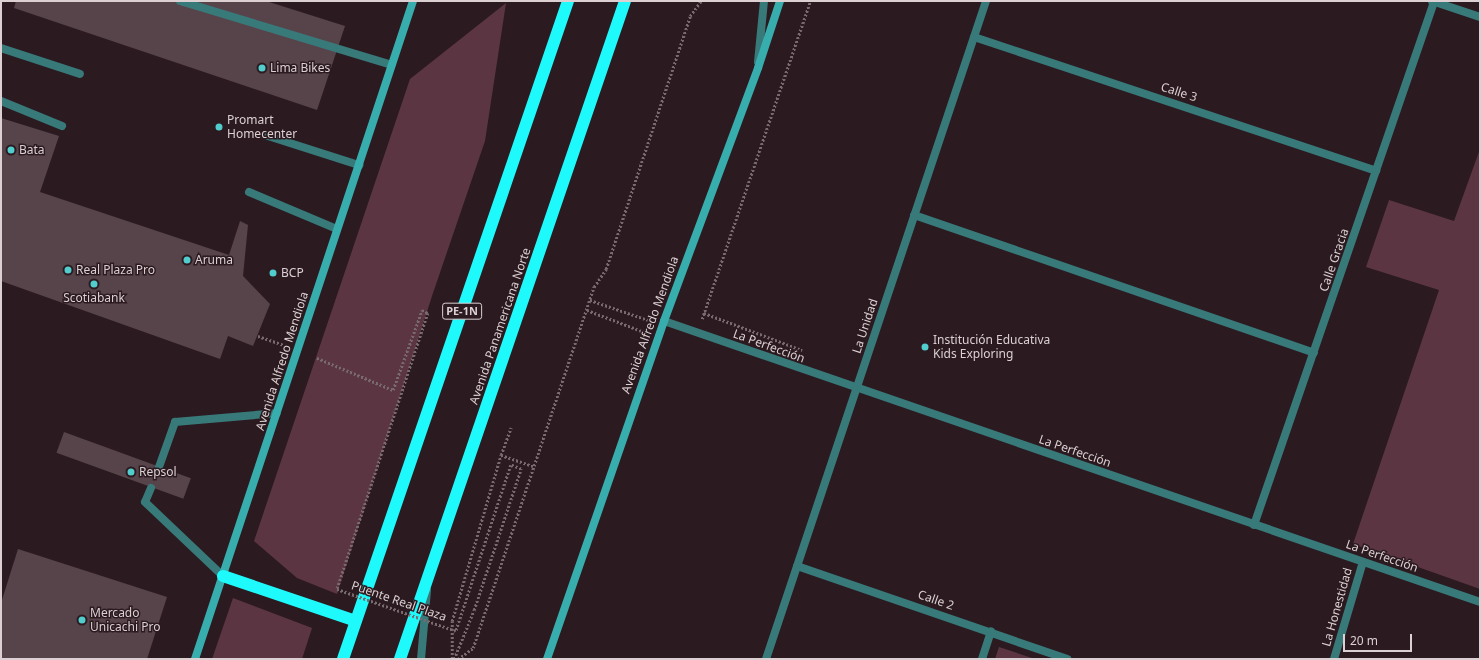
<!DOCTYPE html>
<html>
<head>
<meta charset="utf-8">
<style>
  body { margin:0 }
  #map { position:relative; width:1481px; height:660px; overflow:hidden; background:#2b1b20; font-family:"Noto Sans",sans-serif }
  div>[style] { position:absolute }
  .green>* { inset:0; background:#5c3542 }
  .building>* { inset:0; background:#57444a; transform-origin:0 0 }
  .path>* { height:2.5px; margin-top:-1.25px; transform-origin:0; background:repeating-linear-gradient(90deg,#786a6e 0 2px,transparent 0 4px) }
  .lane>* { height:8px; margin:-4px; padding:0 4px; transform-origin:4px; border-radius:4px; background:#387a7a }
  .street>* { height:8px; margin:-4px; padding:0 4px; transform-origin:4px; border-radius:4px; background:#387a7a }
  .secondary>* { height:8px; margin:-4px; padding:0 4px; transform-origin:4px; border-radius:4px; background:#38adae }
  .highway>* { height:12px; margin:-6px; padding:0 6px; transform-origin:6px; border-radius:6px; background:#1efafc }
  .path-bridge>* { height:2.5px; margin-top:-1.25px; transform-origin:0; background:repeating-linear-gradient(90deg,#786a6e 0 2px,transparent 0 4px) }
  .dots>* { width:11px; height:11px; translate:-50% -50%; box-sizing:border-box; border:2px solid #2b1b20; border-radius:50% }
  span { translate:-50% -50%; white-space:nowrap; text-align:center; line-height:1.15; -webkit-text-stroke:3px #2b1b20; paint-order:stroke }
  .shield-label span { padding:1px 3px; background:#2b1b20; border:1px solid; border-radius:3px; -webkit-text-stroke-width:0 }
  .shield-label { font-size:11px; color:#dcd0d3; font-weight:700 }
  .poi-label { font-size:12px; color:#dcd0d3 }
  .left { translate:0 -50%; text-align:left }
  .street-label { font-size:12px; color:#dcd0d3 }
  .frame { position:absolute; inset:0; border:2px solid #dcd0d3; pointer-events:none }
  .scale { position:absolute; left:1343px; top:634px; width:69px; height:18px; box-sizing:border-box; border:2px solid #dcd0d3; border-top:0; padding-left:5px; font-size:12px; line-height:14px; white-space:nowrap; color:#dcd0d3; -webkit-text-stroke:3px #2b1b20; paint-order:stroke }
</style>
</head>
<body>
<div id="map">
  <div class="green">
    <i style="clip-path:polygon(506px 3px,485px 141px,432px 296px,337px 594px,297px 578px,254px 541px,410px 79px)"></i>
    <i style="clip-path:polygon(1480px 149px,1480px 589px,1353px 544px,1439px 290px,1366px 267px,1389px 200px,1454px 221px)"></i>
    <i style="clip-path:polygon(233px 598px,312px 628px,302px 659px,212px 659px)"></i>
    <i style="clip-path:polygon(999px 647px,1035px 659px,995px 659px)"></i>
  </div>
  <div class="building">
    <i style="clip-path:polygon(16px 1px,266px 1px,345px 26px,317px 110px,14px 8px)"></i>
    <i style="clip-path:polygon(1px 118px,59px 136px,40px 192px,229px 255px,240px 221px,248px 225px,243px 276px,270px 304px,253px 346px,228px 336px,220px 359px,1px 281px)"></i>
    <i style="left:64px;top:432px;width:135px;height:22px;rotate:20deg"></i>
    <i style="clip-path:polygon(18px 549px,167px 597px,147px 659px,1px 659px,1px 603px)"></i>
  </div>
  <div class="path">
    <i style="left:590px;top:300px;width:61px;rotate:19deg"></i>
    <i style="left:587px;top:310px;width:61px;rotate:21.1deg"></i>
    <i style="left:704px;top:313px;width:105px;rotate:20.7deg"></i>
    <i style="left:702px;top:319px;width:336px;rotate:-71.2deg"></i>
    <i style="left:258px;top:336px;width:28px;rotate:19deg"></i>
    <i style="left:317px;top:358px;width:82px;rotate:22.8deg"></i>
    <i style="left:393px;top:390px;width:85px;rotate:-70.1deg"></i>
    <i style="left:422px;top:310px;width:7px;rotate:27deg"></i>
    <i style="left:428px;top:313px;width:291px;rotate:108.2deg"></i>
    <i style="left:501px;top:455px;width:34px;rotate:19deg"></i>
    <i style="left:452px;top:659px;width:38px;rotate:-90deg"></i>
    <i style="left:452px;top:621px;width:173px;rotate:-73.6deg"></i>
    <i style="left:501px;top:455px;width:29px;rotate:-70deg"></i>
    <i style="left:454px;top:659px;width:53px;rotate:-67.8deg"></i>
    <i style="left:474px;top:610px;width:149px;rotate:-71.6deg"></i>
    <i style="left:521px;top:469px;width:11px;rotate:-158deg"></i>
    <i style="left:511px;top:465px;width:175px;rotate:108.3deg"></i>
    <i style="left:458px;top:659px;width:19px;rotate:-36deg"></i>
    <i style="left:473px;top:648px;width:381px;rotate:-71.5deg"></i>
    <i style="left:594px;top:287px;width:22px;rotate:-56deg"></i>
    <i style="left:606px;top:269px;width:267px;rotate:-71.6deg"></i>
    <i style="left:690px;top:16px;width:19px;rotate:-54deg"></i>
  </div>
  <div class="lane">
    <i style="left:180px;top:1px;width:221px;rotate:16.8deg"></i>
    <i style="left:1px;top:48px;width:83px;rotate:18.2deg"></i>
    <i style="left:758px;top:62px;width:61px;rotate:-84.4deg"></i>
    <i style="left:1px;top:101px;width:66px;rotate:22.3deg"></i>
    <i style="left:268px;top:136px;width:96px;rotate:17.7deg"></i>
    <i style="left:249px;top:192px;width:95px;rotate:22.8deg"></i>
    <i style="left:159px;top:467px;width:48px;rotate:-70.4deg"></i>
    <i style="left:175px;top:422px;width:102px;rotate:-5deg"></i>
    <i style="left:151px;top:488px;width:15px;rotate:113deg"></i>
    <i style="left:145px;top:502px;width:108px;rotate:43.5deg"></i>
    <i style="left:421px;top:659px;width:69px;rotate:-85deg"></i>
  </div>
  <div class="street">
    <i style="left:1432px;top:1px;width:51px;rotate:18.4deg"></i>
    <i style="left:974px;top:37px;width:424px;rotate:18.4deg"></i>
    <i style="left:914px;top:215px;width:423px;rotate:19deg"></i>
    <i style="left:664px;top:321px;width:863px;rotate:19deg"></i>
    <i style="left:1254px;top:525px;width:553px;rotate:-71.01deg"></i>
    <i style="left:797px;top:566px;width:286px;rotate:19deg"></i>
    <i style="left:766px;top:659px;width:694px;rotate:-71.51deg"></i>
    <i style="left:982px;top:659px;width:29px;rotate:-72deg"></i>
    <i style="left:1334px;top:659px;width:101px;rotate:-73.4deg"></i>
  </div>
  <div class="secondary">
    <i style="left:195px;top:659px;width:693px;rotate:-71.67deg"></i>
    <i style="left:547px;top:659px;width:358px;rotate:-70.9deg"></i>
    <i style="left:664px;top:321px;width:270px;rotate:-69.6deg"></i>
    <i style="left:758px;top:68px;width:71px;rotate:-71.8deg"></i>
  </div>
  <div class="highway">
    <i style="left:223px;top:576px;width:140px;rotate:18.7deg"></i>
    <i style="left:343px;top:659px;width:695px;rotate:-71.12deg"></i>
    <i style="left:400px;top:659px;width:695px;rotate:-71.12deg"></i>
  </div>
  <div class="path-bridge">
    <i style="left:337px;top:589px;width:126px;rotate:19.4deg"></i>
  </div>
  <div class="dots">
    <i style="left:262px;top:68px;background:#52cdce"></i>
    <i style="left:219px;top:127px;background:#52cdce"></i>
    <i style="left:11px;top:150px;background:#52cdce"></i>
    <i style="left:187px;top:260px;background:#52cdce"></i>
    <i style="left:68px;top:270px;background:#52cdce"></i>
    <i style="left:273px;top:273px;background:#52cdce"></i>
    <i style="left:94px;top:284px;background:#52cdce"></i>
    <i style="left:925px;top:347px;background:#52cdce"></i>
    <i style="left:131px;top:472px;background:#52cdce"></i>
    <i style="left:82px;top:620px;background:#52cdce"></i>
  </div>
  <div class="shield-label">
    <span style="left:462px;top:311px">PE-1N</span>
  </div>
  <div class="poi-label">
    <span class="left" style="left:270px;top:68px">Lima Bikes</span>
    <span class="left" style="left:227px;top:127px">Promart<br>Homecenter</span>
    <span class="left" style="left:19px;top:150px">Bata</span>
    <span class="left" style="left:195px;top:260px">Aruma</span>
    <span class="left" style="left:76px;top:270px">Real Plaza Pro</span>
    <span class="left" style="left:281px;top:273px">BCP</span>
    <span style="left:94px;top:298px">Scotiabank</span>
    <span class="left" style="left:933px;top:347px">Institución Educativa<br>Kids Exploring</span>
    <span class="left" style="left:139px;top:472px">Repsol</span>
    <span class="left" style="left:90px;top:620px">Mercado<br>Unicachi Pro</span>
  </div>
  <div class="street-label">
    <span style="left:1179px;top:92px;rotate:18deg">Calle 3</span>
    <span style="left:1334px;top:260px;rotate:-71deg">Calle Gracia</span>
    <span style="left:650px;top:325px;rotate:-70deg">Avenida Alfredo Mendiola</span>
    <span style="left:500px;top:326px;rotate:-71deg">Avenida Panamericana Norte</span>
    <span style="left:865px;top:326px;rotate:-72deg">La Unidad</span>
    <span style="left:769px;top:346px;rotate:20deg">La Perfección</span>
    <span style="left:282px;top:361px;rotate:-72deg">Avenida Alfredo Mendiola</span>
    <span style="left:1075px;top:451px;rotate:19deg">La Perfección</span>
    <span style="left:1382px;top:556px;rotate:19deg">La Perfección</span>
    <span style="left:936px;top:600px;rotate:19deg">Calle 2</span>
    <span style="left:399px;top:601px;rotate:19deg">Puente Real Plaza</span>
    <span style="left:1337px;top:607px;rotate:-74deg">La Honestidad</span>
  </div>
  <div class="frame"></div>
  <div class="scale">20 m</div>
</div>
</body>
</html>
